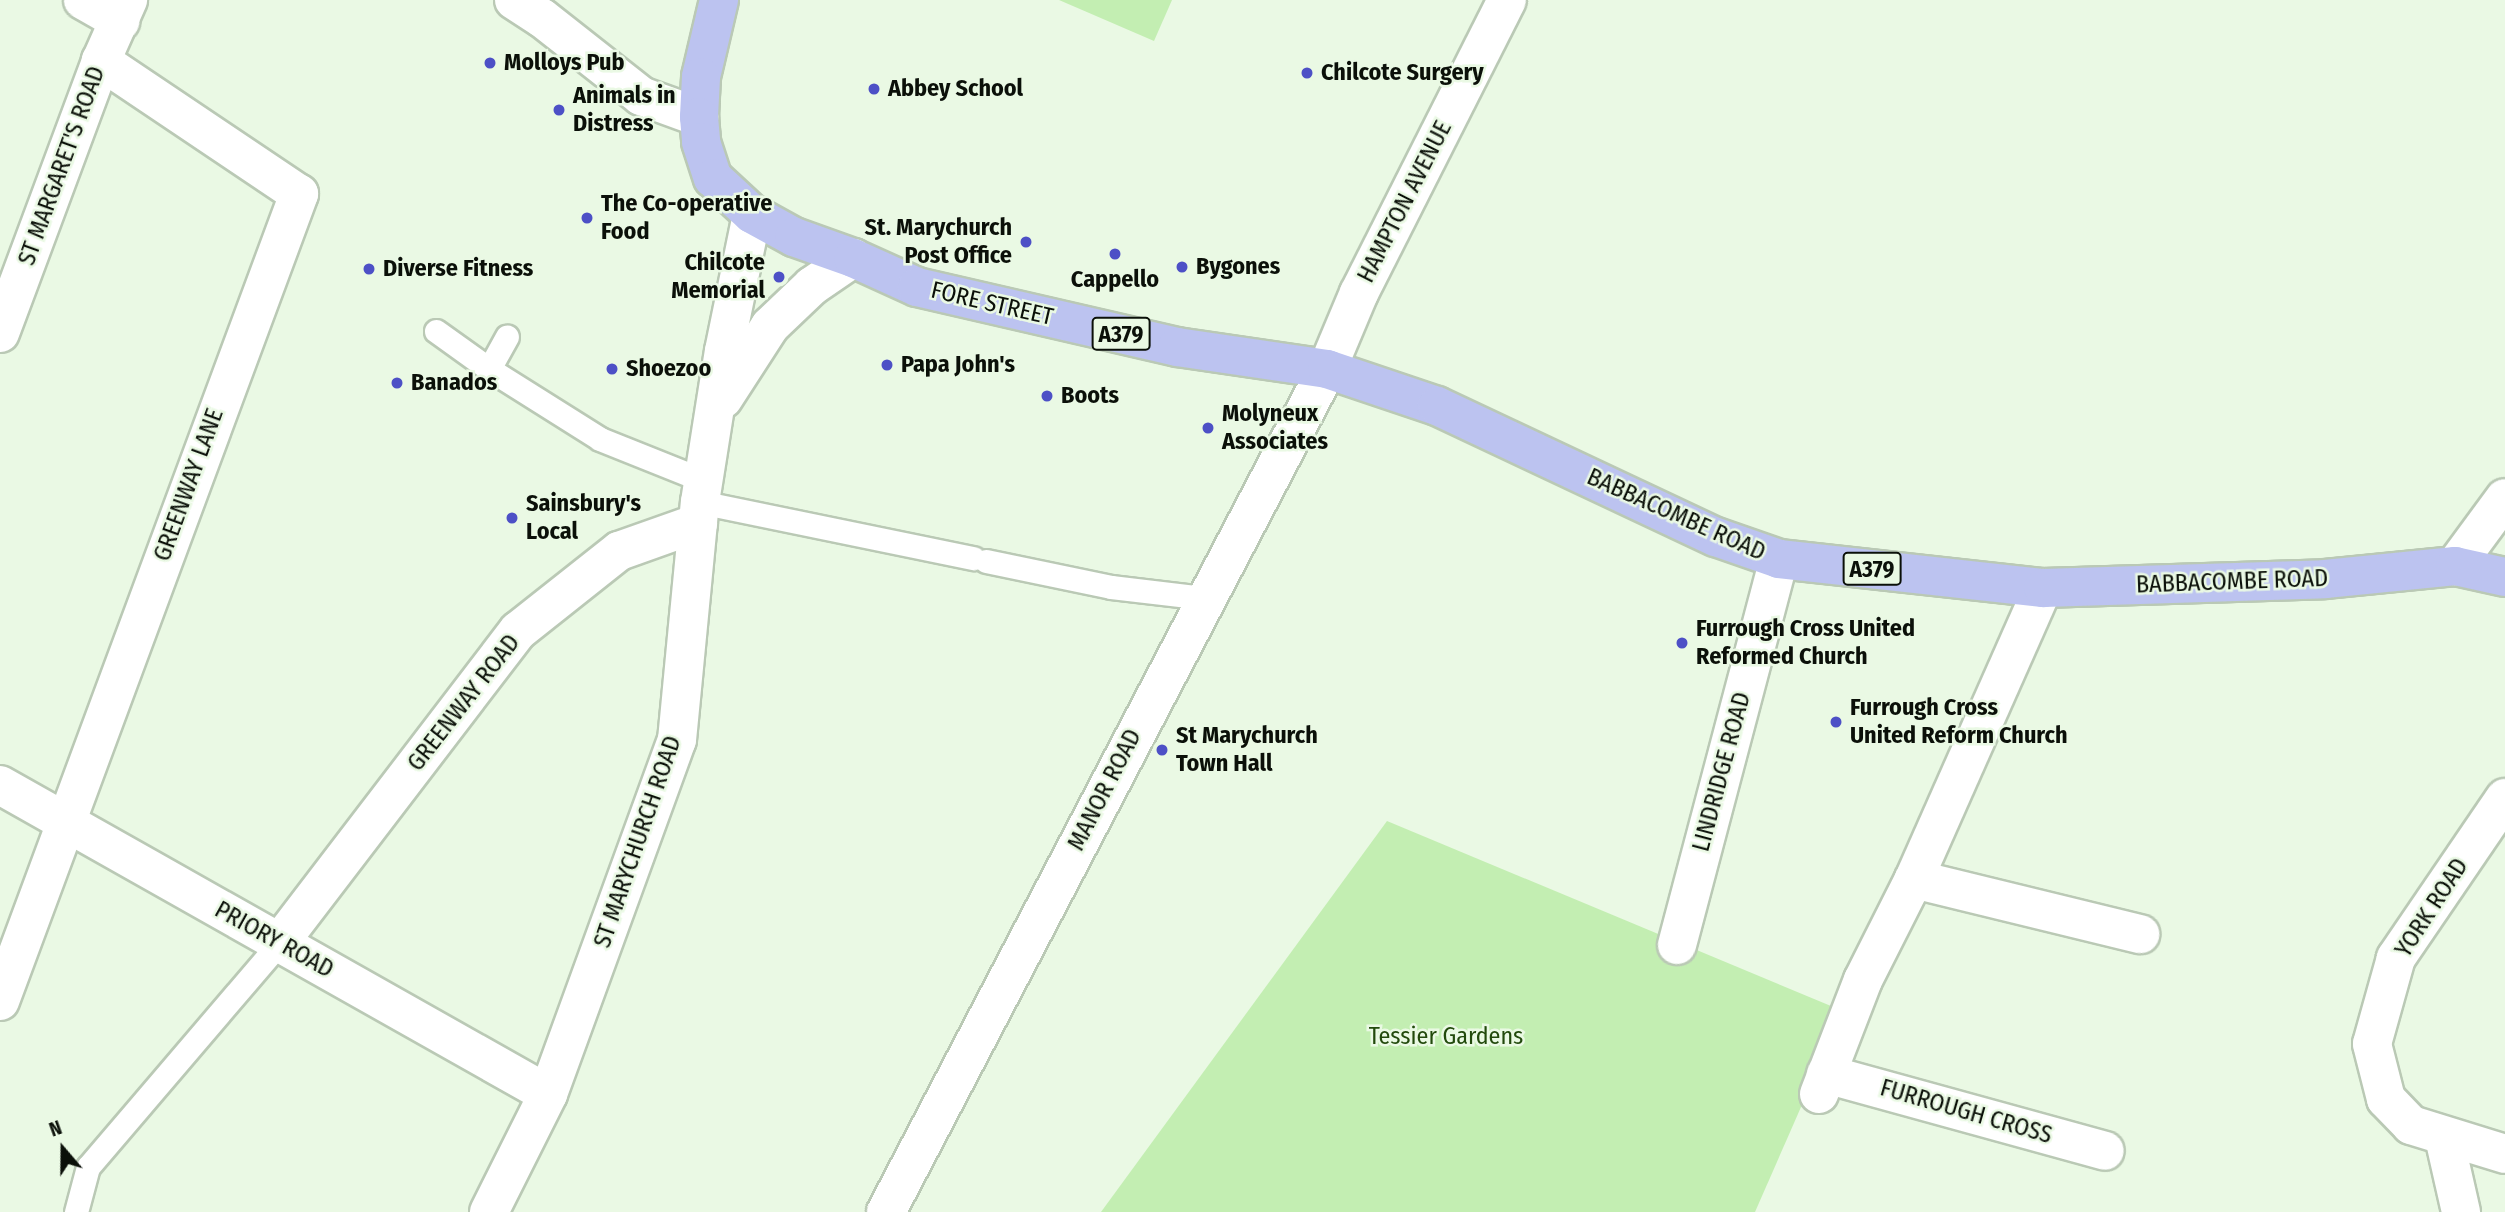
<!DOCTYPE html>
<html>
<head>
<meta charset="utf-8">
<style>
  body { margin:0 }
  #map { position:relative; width:2505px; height:1212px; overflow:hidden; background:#eaf9e4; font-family:"Fira Sans Condensed",sans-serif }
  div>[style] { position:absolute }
  .green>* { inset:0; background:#c3eeb2 }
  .roads { filter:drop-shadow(2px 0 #bac9b5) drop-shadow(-2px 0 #bac9b5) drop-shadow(0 2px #bac9b5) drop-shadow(0 -2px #bac9b5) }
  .service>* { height:23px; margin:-11.5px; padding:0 11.5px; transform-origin:11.5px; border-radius:11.5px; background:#fff }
  .minor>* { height:38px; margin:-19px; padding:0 19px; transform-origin:19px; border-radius:19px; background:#fff }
  .tertiary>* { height:38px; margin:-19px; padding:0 19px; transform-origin:19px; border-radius:19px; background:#fff }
  .primary>* { height:38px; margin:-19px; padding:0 19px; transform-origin:19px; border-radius:19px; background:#bcc3f0 }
  .dots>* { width:19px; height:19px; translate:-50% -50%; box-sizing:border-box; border:4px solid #eaf9e4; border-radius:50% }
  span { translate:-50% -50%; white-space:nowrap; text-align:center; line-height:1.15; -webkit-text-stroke:5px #eaf9e4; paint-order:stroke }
  .shield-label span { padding:2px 5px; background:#eaf9e4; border:2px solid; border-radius:5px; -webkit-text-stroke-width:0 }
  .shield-label { font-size:23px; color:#0b1009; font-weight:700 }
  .poi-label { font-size:24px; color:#0b1009; font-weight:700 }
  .left { translate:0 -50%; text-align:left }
  .right { translate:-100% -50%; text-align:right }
  .street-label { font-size:24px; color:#0b1009 }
  .park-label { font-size:24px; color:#224a0c }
  .north { position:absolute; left:28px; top:1114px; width:70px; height:70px; -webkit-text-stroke:5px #eaf9e4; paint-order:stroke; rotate:340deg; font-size:19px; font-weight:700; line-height:28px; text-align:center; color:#0b1009 }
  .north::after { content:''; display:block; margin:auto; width:24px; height:32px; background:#0b1009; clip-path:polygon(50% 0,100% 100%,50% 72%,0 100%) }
</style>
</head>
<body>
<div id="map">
  <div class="green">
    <i style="clip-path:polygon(1059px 0,1172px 0,1154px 41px)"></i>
    <i style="clip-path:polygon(1387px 821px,1843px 1011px,1755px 1212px,1101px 1212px)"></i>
  </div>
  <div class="roads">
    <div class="service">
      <i style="left:436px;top:331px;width:65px;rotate:35.6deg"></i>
      <i style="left:489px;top:369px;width:131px;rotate:32.2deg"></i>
      <i style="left:600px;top:439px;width:113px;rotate:21.8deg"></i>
      <i style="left:489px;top:369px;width:37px;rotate:-61deg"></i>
      <i style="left:700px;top:502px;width:279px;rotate:11.6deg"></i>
      <i style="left:986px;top:561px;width:128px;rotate:11.7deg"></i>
      <i style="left:1111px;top:587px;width:95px;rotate:6.7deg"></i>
      <i style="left:76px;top:1212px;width:47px;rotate:-75.1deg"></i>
      <i style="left:88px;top:1167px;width:296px;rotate:-49.5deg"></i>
    </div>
    <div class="minor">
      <i style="left:83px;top:0;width:43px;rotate:29.6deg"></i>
      <i style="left:514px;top:0;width:33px;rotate:33deg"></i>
      <i style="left:542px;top:18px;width:126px;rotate:38.2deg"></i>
      <i style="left:641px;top:96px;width:62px;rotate:19.9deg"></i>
      <i style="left:0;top:333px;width:290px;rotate:-69.6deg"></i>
      <i style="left:101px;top:61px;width:67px;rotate:-66.1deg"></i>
      <i style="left:1327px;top:369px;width:82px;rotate:-67.2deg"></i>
      <i style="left:1359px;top:293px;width:328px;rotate:-63.2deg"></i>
      <i style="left:723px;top:399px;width:87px;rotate:-57.2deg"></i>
      <i style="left:770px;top:326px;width:58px;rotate:-43.6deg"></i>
      <i style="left:812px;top:286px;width:50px;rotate:-34.3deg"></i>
      <i style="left:2455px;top:566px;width:84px;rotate:-53.7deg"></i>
      <i style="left:0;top:785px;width:629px;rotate:29.42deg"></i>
      <i style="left:2505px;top:798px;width:194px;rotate:124.3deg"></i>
      <i style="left:2396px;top:958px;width:89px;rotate:105.6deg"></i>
      <i style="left:2372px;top:1044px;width:57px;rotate:75.7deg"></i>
      <i style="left:2386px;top:1099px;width:36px;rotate:46deg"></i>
      <i style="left:2411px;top:1125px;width:98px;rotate:17.1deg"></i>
      <i style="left:1914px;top:879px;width:233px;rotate:13.7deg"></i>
      <i style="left:280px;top:942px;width:392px;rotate:-52.6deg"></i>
      <i style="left:518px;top:631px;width:129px;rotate:-38.4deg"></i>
      <i style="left:619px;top:551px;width:84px;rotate:-19.5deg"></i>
      <i style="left:1677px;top:945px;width:399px;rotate:-75.2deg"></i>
      <i style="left:0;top:1001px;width:861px;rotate:-69.67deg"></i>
      <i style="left:299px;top:194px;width:239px;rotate:-146.1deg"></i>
      <i style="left:1826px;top:1074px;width:289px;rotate:15.4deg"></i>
      <i style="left:1819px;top:1094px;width:122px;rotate:-68.9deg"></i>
      <i style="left:1863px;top:980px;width:113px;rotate:-63.2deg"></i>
      <i style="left:1914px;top:879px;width:318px;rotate:-66.1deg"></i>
      <i style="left:2444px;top:1137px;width:77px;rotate:77.2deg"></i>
      <i style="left:489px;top:1212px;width:132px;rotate:-63.4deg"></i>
      <i style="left:548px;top:1094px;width:377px;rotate:-70deg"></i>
      <i style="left:677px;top:740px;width:239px;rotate:-84.5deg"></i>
      <i style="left:700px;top:502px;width:153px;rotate:-81deg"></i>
      <i style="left:724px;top:351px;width:140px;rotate:-78.4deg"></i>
    </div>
    <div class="tertiary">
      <i style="left:886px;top:1212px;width:951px;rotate:-62.38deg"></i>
    </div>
    <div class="primary">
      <i style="left:719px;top:0;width:79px;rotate:103.2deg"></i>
      <i style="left:701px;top:77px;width:40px;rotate:92.9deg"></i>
      <i style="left:699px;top:117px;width:25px;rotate:85deg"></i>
      <i style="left:701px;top:142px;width:38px;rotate:72deg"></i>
      <i style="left:713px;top:178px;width:53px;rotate:42.7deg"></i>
      <i style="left:752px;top:214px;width:48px;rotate:28.7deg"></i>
      <i style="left:794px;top:237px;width:63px;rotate:19.6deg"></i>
      <i style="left:853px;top:258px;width:70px;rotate:24.4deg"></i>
      <i style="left:917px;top:287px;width:267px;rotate:13deg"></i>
      <i style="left:1177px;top:347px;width:152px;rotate:8.3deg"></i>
      <i style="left:1327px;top:369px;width:116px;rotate:18.6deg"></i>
      <i style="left:1437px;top:406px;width:308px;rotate:25.2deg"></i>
      <i style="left:1716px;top:537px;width:67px;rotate:19.2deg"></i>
      <i style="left:1779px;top:559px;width:266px;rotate:6.3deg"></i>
      <i style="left:2043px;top:588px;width:282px;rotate:-1.8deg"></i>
      <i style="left:2325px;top:579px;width:131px;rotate:-5.7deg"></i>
      <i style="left:2455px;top:566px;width:51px;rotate:12.4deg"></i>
    </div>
  </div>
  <div class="dots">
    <i style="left:490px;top:63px;background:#4d50c6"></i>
    <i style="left:1307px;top:73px;background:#4d50c6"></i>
    <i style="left:874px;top:89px;background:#4d50c6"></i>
    <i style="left:559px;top:110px;background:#4d50c6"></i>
    <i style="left:587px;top:218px;background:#4d50c6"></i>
    <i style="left:1026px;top:242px;background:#4d50c6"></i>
    <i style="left:1115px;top:254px;background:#4d50c6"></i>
    <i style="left:1182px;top:267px;background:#4d50c6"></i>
    <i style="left:369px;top:269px;background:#4d50c6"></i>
    <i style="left:779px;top:277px;background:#4d50c6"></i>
    <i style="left:887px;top:365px;background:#4d50c6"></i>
    <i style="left:612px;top:369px;background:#4d50c6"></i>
    <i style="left:397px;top:383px;background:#4d50c6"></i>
    <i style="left:1047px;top:396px;background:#4d50c6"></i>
    <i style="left:1208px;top:428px;background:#4d50c6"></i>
    <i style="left:512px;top:518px;background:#4d50c6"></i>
    <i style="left:1682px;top:643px;background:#4d50c6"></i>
    <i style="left:1836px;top:722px;background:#4d50c6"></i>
    <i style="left:1162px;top:750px;background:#4d50c6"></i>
  </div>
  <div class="shield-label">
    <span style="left:1121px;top:334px">A379</span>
    <span style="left:1872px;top:569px">A379</span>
  </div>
  <div class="poi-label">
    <span class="left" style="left:504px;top:63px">Molloys Pub</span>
    <span class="left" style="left:1321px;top:73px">Chilcote Surgery</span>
    <span class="left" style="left:888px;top:89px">Abbey School</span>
    <span class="left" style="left:573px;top:110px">Animals in<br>Distress</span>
    <span class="left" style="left:601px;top:218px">The Co-operative<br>Food</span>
    <span class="right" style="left:1012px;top:242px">St. Marychurch<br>Post Office</span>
    <span class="right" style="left:765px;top:277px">Chilcote<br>Memorial</span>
    <span class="left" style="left:1196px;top:267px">Bygones</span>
    <span class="left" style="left:383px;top:269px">Diverse Fitness</span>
    <span style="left:1115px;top:280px">Cappello</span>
    <span class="left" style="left:901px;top:365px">Papa John's</span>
    <span class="left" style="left:626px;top:369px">Shoezoo</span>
    <span class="left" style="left:411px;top:383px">Banados</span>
    <span class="left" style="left:1061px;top:396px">Boots</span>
    <span class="left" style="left:1222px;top:428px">Molyneux<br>Associates</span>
    <span class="left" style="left:526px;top:518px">Sainsbury's<br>Local</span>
    <span class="left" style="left:1696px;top:643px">Furrough Cross United<br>Reformed Church</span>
    <span class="left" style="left:1850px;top:722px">Furrough Cross<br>United Reform Church</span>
    <span class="left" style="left:1176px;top:750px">St Marychurch<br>Town Hall</span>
  </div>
  <div class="street-label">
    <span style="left:62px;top:166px;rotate:-70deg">ST MARGARET'S ROAD</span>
    <span style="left:1405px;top:202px;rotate:-63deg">HAMPTON AVENUE</span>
    <span style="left:992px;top:304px;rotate:13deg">FORE STREET</span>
    <span style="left:189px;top:485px;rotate:-70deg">GREENWAY LANE</span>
    <span style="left:1676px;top:515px;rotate:24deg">BABBACOMBE ROAD</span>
    <span style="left:2232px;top:582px;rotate:-2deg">BABBACOMBE ROAD</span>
    <span style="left:464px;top:703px;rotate:-52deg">GREENWAY ROAD</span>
    <span style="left:1722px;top:772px;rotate:-75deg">LINDRIDGE ROAD</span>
    <span style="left:1105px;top:790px;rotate:-63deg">MANOR ROAD</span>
    <span style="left:638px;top:842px;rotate:-71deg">ST MARYCHURCH ROAD</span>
    <span style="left:2432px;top:908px;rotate:-57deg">YORK ROAD</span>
    <span style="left:274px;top:940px;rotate:29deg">PRIORY ROAD</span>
    <span style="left:1966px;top:1112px;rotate:16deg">FURROUGH CROSS</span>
  </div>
  <div class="park-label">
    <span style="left:1446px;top:1037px">Tessier Gardens</span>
  </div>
  <div class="north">N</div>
</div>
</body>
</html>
